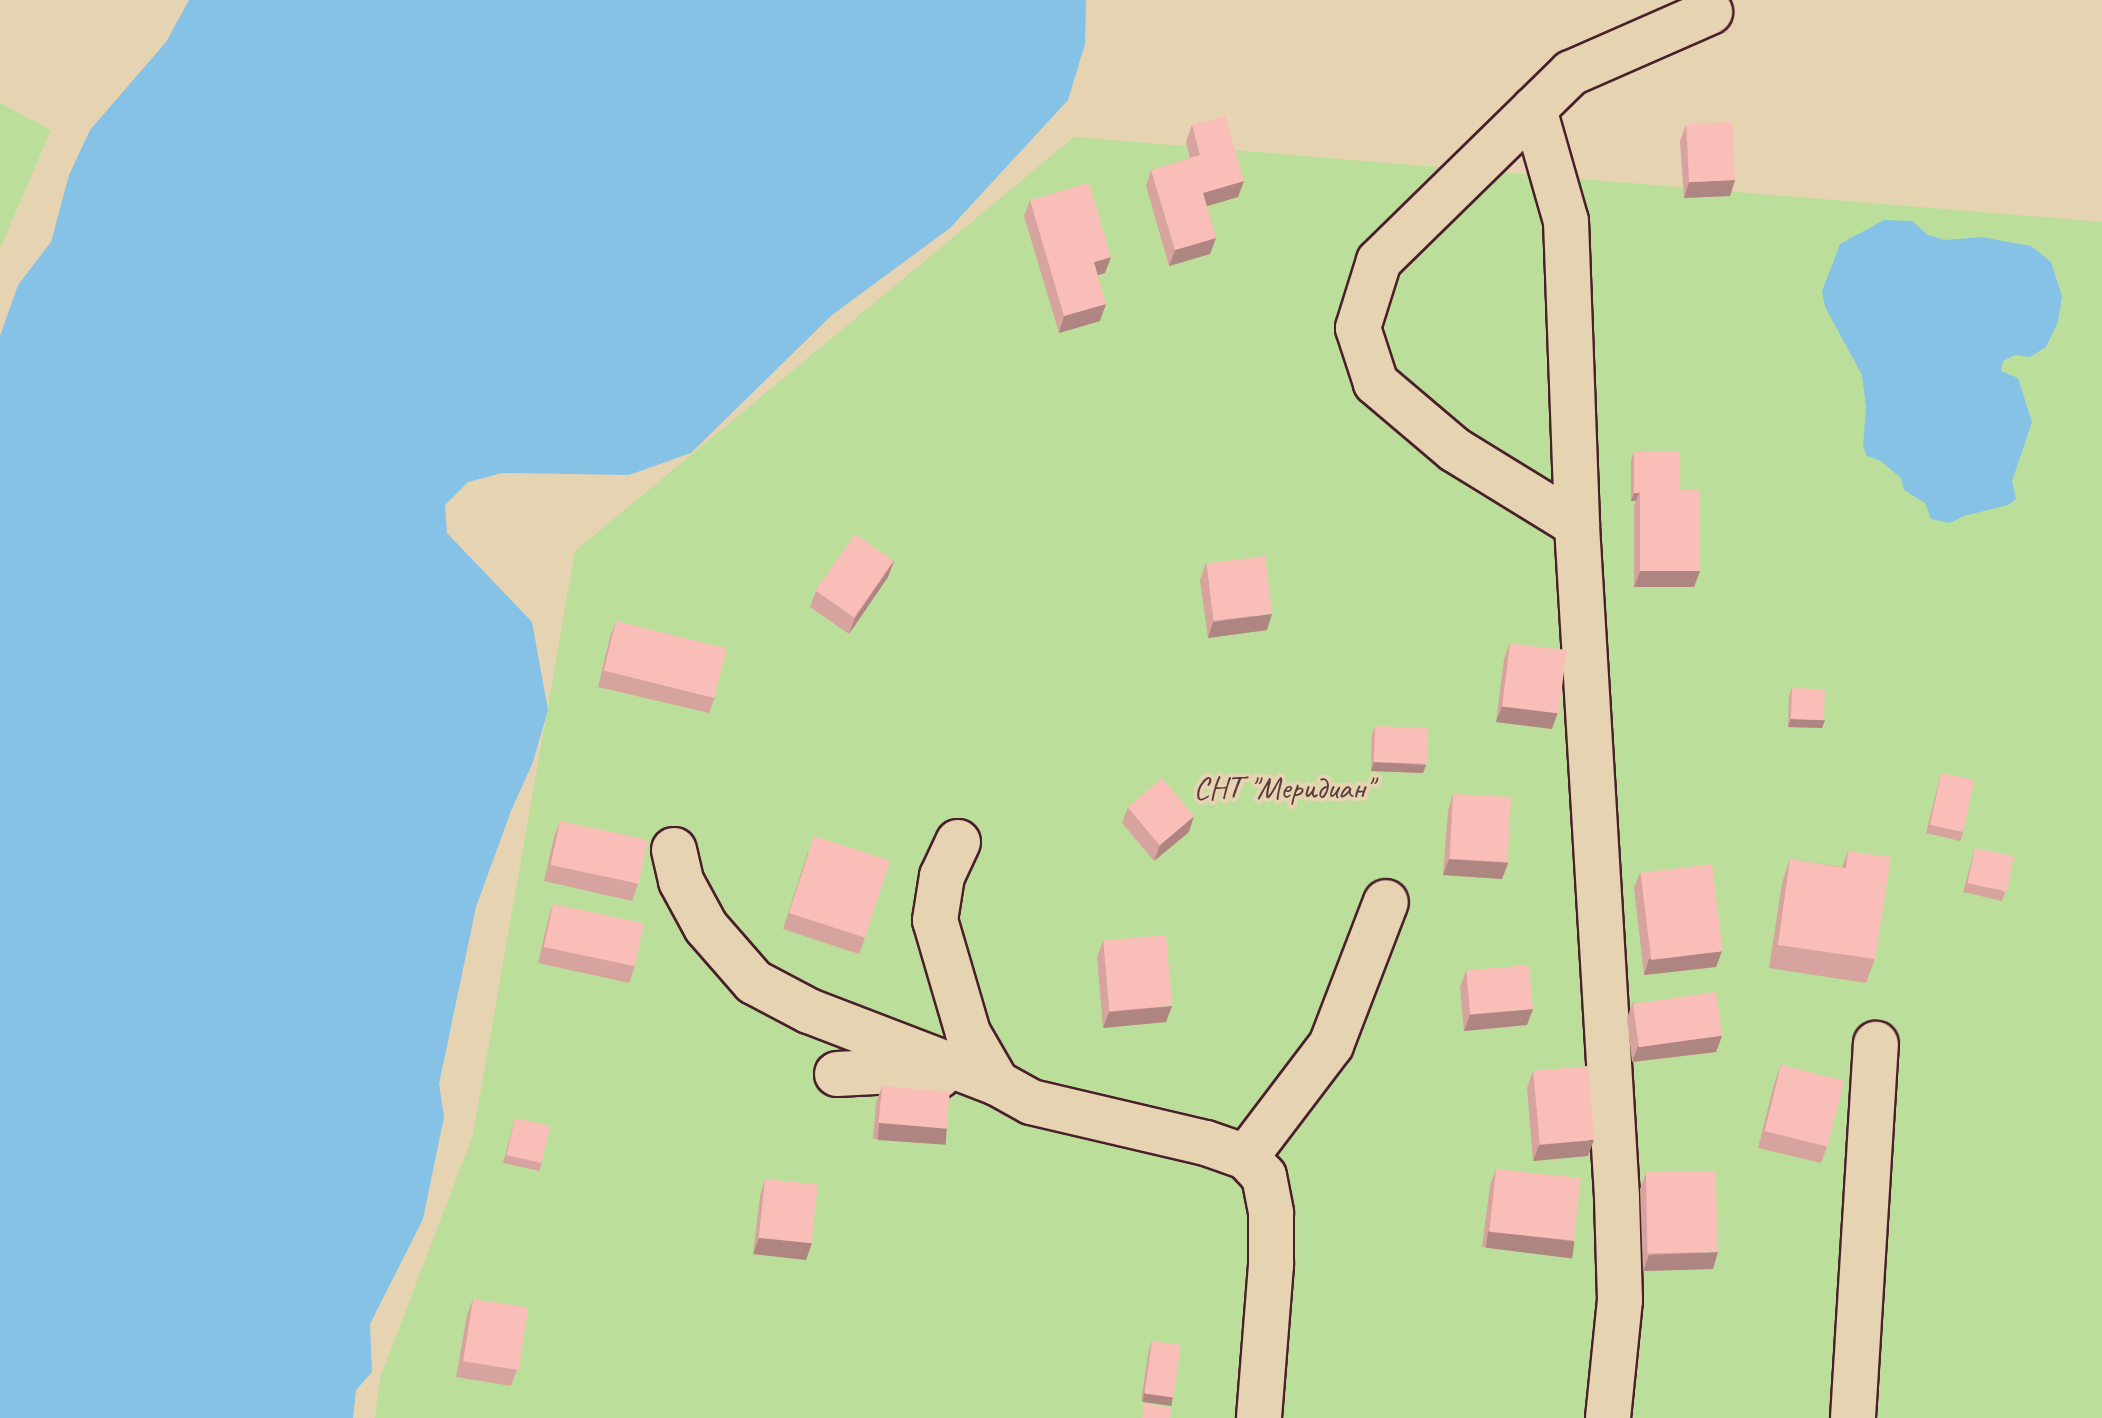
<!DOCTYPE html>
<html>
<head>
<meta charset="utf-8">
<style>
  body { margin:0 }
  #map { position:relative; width:2102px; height:1418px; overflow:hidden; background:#e6d3b1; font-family:Caveat,sans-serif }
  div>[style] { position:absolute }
  .green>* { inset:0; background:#bbdf9a }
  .water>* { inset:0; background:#86c2e6 }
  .roads { filter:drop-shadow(2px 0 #4a1f2b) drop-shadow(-2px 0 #4a1f2b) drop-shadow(0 2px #4a1f2b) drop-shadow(0 -2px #4a1f2b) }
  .minor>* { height:44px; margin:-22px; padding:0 22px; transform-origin:22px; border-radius:22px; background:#e6d3b1 }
  .wall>* { inset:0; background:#d7a39f }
  .shaded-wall>* { inset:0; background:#af8582; transform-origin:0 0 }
  .building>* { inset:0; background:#fabeb9; transform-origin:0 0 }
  span { translate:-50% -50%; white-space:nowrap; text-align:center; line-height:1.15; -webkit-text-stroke:8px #e6d3b1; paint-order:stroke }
  .park-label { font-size:32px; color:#5b3c3c }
</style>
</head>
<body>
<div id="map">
  <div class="green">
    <i style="clip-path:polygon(0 103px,51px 130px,0 249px)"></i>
    <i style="clip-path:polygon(1074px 137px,2102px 222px,2102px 1418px,375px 1418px,380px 1378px,473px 1135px,575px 551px)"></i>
  </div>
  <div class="water">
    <i style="clip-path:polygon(189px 0,1086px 0,1085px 44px,1068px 100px,950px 228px,832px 315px,691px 453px,629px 475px,502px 473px,468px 482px,445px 505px,447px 533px,532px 622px,548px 710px,533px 762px,511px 811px,476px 907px,439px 1084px,444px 1117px,423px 1219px,370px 1324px,372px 1372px,356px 1390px,353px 1418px,0 1418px,0 336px,18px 285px,51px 242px,69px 175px,90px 130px,166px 42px)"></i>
    <i style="clip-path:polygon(1884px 220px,1912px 221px,1928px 235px,1945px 240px,1981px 237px,2031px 246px,2051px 262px,2062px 296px,2058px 322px,2046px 347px,2030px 357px,2015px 355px,2003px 361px,2001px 371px,2018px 378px,2032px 422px,2012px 481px,2016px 499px,2008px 505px,1964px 516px,1950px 523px,1931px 519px,1925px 503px,1904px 490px,1901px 478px,1881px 461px,1867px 456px,1863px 446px,1866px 407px,1862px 375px,1825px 307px,1822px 291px,1840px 244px)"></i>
  </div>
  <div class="roads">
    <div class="minor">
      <i style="left:1534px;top:109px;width:116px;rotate:74.1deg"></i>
      <i style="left:1566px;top:221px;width:304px;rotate:87.9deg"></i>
      <i style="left:958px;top:842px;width:38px;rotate:115deg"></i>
      <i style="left:942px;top:876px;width:45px;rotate:99deg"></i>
      <i style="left:935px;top:920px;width:118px;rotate:73.7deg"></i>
      <i style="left:968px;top:1033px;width:58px;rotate:59.9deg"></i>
      <i style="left:997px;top:1083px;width:39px;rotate:29deg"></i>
      <i style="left:1031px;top:1102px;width:180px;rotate:13.2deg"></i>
      <i style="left:1206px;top:1143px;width:42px;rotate:19.3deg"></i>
      <i style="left:1246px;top:1157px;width:26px;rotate:47deg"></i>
      <i style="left:1264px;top:1176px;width:38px;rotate:79deg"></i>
      <i style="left:1271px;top:1213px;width:52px;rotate:90deg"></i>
      <i style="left:1271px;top:1265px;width:153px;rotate:94.5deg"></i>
      <i style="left:674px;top:850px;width:32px;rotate:77deg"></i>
      <i style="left:681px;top:881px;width:52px;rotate:61.5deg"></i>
      <i style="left:706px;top:927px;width:73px;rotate:48.9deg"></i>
      <i style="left:754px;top:982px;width:62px;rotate:27.8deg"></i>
      <i style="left:809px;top:1011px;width:201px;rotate:21deg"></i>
      <i style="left:837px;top:1074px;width:58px;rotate:-3deg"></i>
      <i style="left:895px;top:1071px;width:44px;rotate:6.5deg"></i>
      <i style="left:1246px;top:1157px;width:141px;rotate:-52.8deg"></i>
      <i style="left:1331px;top:1045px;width:153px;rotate:-69deg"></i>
      <i style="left:1608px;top:1418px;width:119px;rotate:-84.2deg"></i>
      <i style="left:1620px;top:1300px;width:103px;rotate:-91.7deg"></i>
      <i style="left:1617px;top:1197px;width:673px;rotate:-93.41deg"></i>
      <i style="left:1577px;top:525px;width:143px;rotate:-148.4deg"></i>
      <i style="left:1455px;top:450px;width:104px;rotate:-139.7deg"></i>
      <i style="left:1376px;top:383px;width:58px;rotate:-108.1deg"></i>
      <i style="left:1358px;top:328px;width:70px;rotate:-72.6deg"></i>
      <i style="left:1379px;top:261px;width:269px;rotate:-44.4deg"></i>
      <i style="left:1571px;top:73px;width:152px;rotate:-23.7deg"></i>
      <i style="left:1853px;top:1418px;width:375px;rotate:-86.5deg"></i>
    </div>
  </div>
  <div class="wall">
    <i style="clip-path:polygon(1192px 125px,1244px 181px,1238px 197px,1207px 206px,1216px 238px,1210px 254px,1169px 266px,1146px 186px,1151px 170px,1190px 158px,1186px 142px)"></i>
    <i style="clip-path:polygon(1686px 125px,1735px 180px,1730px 196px,1684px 198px,1680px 141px)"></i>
    <i style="clip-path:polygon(1030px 200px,1105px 273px,1098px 275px,1100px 321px,1059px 333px,1024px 216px)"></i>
    <i style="clip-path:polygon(1634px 452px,1680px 490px,1700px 571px,1694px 587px,1634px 587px,1634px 506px,1636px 501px,1631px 501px,1631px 460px)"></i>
    <i style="clip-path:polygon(894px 561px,888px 577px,849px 634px,810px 607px,816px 591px)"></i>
    <i style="clip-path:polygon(1206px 563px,1267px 630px,1208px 638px,1200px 580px)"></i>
    <i style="clip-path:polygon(616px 621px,715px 697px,709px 713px,598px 687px,610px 637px)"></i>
    <i style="clip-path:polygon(1510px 643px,1552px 729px,1496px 722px,1504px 659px)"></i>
    <i style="clip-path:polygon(1792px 688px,1825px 720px,1822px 728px,1788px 727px,1789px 696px)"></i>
    <i style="clip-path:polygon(1375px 726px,1426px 765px,1423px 773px,1371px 771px,1372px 735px)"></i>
    <i style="clip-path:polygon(1941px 773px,1963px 833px,1960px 841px,1926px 833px)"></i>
    <i style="clip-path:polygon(1453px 794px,1508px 863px,1502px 879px,1443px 875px,1448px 810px)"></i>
    <i style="clip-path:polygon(1128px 807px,1189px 832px,1154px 861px,1122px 823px)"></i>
    <i style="clip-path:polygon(560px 821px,638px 884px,632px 901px,544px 881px,554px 837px)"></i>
    <i style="clip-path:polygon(1975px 848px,2005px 893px,2002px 901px,1963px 892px)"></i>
    <i style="clip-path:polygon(1848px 851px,1875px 959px,1866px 983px,1769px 968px,1782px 883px,1790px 859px,1842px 867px)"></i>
    <i style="clip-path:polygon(808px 852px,865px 938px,859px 954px,783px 929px)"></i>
    <i style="clip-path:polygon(1640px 872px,1722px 951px,1716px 967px,1644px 975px,1634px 888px)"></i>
    <i style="clip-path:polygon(553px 904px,635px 966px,629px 983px,538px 963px,548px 920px)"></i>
    <i style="clip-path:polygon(1103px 941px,1166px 1022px,1103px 1028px,1097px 957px)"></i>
    <i style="clip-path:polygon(1466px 971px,1527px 1025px,1464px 1031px,1460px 987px)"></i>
    <i style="clip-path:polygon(1633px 1002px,1722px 1036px,1716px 1052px,1632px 1062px,1627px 1018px)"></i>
    <i style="clip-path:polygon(1781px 1065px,1827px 1147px,1821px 1163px,1758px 1148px,1775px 1081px)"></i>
    <i style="clip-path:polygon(1533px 1071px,1588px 1156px,1533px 1161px,1527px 1088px)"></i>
    <i style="clip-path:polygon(882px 1086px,947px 1128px,941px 1144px,873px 1139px,876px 1103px)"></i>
    <i style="clip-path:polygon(515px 1118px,542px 1163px,539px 1171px,503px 1163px)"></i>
    <i style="clip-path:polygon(1496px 1169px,1574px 1241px,1568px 1257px,1482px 1247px,1490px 1185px)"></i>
    <i style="clip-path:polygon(1646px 1173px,1713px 1269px,1643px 1271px,1640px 1189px)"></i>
    <i style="clip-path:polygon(765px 1179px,806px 1260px,753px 1254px,760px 1196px)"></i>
    <i style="clip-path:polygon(473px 1299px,517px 1370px,511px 1386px,456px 1377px,467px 1315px)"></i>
    <i style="clip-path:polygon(1152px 1341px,1173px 1397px,1170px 1405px,1141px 1401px,1149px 1349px)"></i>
  </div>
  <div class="shaded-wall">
    <i style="clip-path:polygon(1735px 180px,1730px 196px,1684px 198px,1689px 182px)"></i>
    <i style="clip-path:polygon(1244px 181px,1238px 197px,1197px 209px,1203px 193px)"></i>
    <i style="clip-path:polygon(1216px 238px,1210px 254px,1169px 266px,1175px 250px)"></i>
    <i style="clip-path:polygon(1111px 257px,1105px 273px,1088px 278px,1094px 262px)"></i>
    <i style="clip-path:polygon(1106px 304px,1100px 321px,1059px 333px,1064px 316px)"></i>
    <i style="clip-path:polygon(1634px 493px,1639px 493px,1636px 501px,1631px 501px)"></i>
    <i style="clip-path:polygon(894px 561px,888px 577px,849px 634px,855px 618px)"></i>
    <i style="clip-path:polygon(1640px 571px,1700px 571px,1694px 587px,1634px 587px)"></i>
    <i style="clip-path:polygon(1272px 614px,1267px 630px,1208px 638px,1213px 622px)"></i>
    <i style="clip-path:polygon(1502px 706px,1558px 712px,1552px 729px,1496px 722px)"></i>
    <i style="clip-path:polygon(1791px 719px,1825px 720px,1822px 728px,1788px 727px)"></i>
    <i style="clip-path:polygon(1374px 762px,1426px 765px,1423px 773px,1371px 771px)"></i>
    <i style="clip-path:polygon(1194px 816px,1189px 832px,1154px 861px,1160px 845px)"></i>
    <i style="clip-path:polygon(1449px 859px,1508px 863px,1502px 879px,1443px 875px)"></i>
    <i style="clip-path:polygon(1722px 951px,1716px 967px,1644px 975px,1649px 959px)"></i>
    <i style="clip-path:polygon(1172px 1006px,1166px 1022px,1103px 1028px,1109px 1012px)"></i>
    <i style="clip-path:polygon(1533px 1009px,1527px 1025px,1464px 1031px,1470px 1015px)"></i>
    <i style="clip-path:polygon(1722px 1036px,1716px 1052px,1632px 1062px,1638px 1046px)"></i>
    <i style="left:879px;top:1123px;width:68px;height:17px;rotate:4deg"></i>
    <i style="clip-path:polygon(1594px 1140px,1588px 1156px,1533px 1161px,1539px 1145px)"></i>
    <i style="left:1488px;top:1231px;width:87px;height:17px;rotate:7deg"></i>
    <i style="clip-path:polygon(759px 1238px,812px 1243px,806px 1260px,753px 1254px)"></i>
    <i style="clip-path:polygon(1718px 1252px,1713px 1269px,1643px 1271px,1649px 1255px)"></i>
    <i style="left:1144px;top:1393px;width:29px;height:9px;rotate:8deg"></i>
  </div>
  <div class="building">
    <i style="clip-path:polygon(1225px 116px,1244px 181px,1203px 193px,1216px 238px,1175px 250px,1151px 170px,1200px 155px,1192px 125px)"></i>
    <i style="left:1732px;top:122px;width:58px;height:46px;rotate:87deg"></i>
    <i style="clip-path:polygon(1089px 183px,1111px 257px,1094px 262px,1106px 304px,1064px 316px,1030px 200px)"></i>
    <i style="clip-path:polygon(1634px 452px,1680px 452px,1680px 490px,1640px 490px,1639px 493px,1634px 493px)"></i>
    <i style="left:1640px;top:490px;width:60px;height:81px"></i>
    <i style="left:855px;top:534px;width:47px;height:69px;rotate:35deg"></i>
    <i style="left:1265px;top:556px;width:58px;height:59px;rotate:83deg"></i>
    <i style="left:616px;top:621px;width:114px;height:51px;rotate:14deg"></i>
    <i style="left:1510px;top:643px;width:57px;height:64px;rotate:7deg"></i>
    <i style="left:1792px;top:688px;width:33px;height:31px;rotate:2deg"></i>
    <i style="left:1375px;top:726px;width:53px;height:36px;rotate:2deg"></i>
    <i style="left:1941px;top:773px;width:34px;height:53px;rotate:12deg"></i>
    <i style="left:1162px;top:778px;width:50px;height:45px;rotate:50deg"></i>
    <i style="left:1453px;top:794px;width:58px;height:65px;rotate:3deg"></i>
    <i style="left:560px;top:821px;width:90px;height:45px;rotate:12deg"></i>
    <i style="left:814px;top:836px;width:80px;height:81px;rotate:18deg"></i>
    <i style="left:1975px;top:848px;width:40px;height:36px;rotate:12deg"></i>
    <i style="clip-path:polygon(1848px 851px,1891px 857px,1875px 959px,1778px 945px,1790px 859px,1846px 868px)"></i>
    <i style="left:1712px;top:864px;width:88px;height:72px;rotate:83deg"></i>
    <i style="left:553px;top:904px;width:93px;height:44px;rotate:12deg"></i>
    <i style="left:1166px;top:935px;width:71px;height:63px;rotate:85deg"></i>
    <i style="left:1529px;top:965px;width:44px;height:63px;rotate:85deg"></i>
    <i style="left:1716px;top:992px;width:44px;height:84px;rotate:82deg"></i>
    <i style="left:1781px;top:1065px;width:65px;height:68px;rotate:14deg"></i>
    <i style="left:1588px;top:1066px;width:74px;height:55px;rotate:85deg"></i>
    <i style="left:882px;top:1086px;width:68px;height:37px;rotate:5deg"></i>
    <i style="left:515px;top:1118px;width:36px;height:38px;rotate:13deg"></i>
    <i style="left:1496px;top:1169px;width:85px;height:63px;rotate:6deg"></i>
    <i style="left:1716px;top:1171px;width:81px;height:70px;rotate:89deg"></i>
    <i style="left:765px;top:1179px;width:53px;height:59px;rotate:6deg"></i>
    <i style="left:473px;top:1299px;width:56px;height:63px;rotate:9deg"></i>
    <i style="left:1152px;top:1341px;width:29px;height:53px;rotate:8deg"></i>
    <i style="clip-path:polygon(1144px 1403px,1171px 1408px,1170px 1418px,1142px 1418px)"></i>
  </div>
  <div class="park-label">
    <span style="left:1283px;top:788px">СНТ "Меридиан"</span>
  </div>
</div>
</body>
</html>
